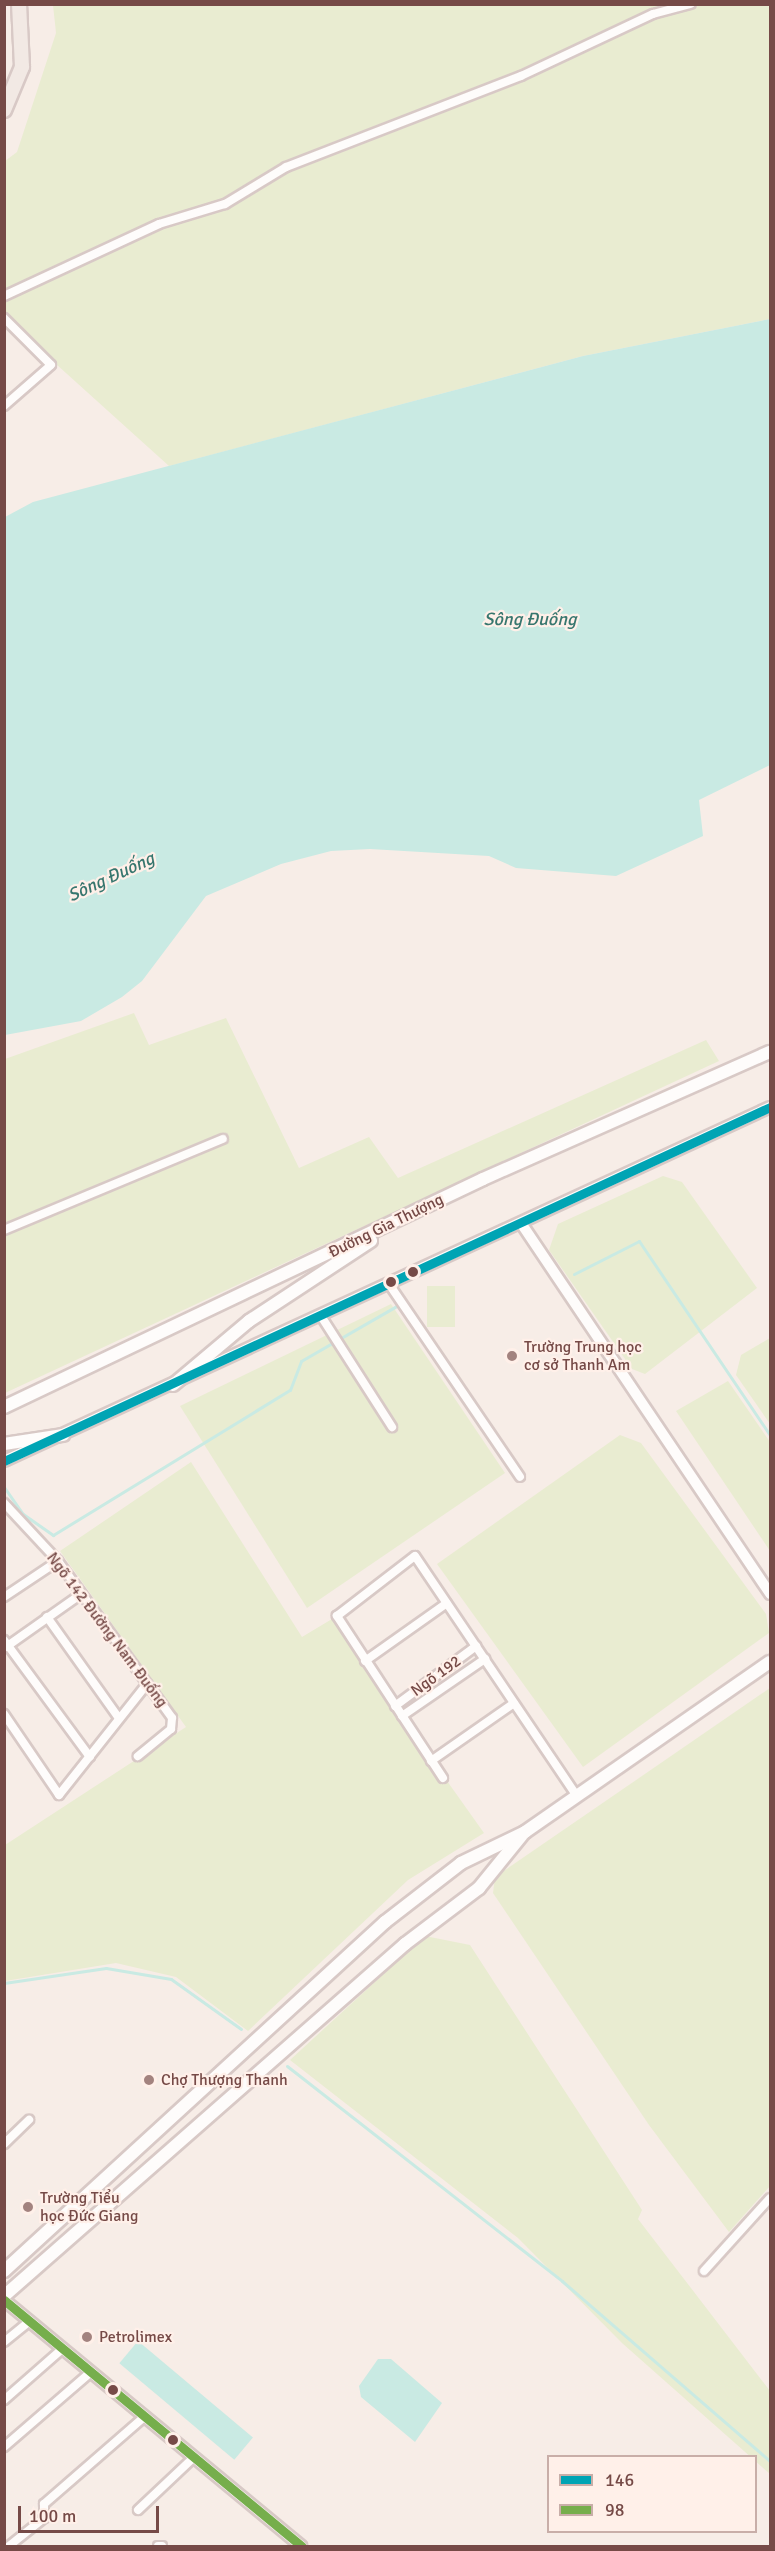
<!DOCTYPE html>
<html>
<head>
<meta charset="utf-8">
<style>
  body { margin:0 }
  #map { position:relative; width:775px; height:2551px; overflow:hidden; background:#f7ede7; font-family:Signika,sans-serif }
  div>[style] { position:absolute }
  .green>* { inset:0; background:#e9ecd1; transform-origin:0 0 }
  .water>* { inset:0; background:#c9eae3; transform-origin:0 0 }
  .stream>* { height:3px; margin:-1.5px; padding:0 1.5px; transform-origin:1.5px; border-radius:1.5px; background:#c9eae3 }
  .roads { filter:drop-shadow(2px 0 #d8c9c6) drop-shadow(-2px 0 #d8c9c6) drop-shadow(0 2px #d8c9c6) drop-shadow(0 -2px #d8c9c6) }
  .minor>* { height:8px; margin:-4px; padding:0 4px; transform-origin:4px; border-radius:4px; background:#fefcfb }
  .tertiary>* { height:10px; margin:-5px; padding:0 5px; transform-origin:5px; border-radius:5px; background:#fefcfb }
  .secondary>* { height:12px; margin:-6px; padding:0 6px; transform-origin:6px; border-radius:6px; background:#fefcfb }
  .primary>* { height:14px; margin:-7px; padding:0 7px; transform-origin:7px; border-radius:7px; background:#f2e9e4 }
  .bus-1>* { height:9px; margin:-4.5px; padding:0 4.5px; transform-origin:4.5px; border-radius:4.5px; background:#00a4b4 }
  .bus-2>* { height:9px; margin:-4.5px; padding:0 4.5px; transform-origin:4.5px; border-radius:4.5px; background:#76ae4c }
  .dots>* { width:16px; height:16px; translate:-50% -50%; box-sizing:border-box; border:3px solid #fff0e9; border-radius:50% }
  span { translate:-50% -50%; white-space:nowrap; text-align:center; line-height:1.15; -webkit-text-stroke:4.5px #fff0e9; paint-order:stroke }
  .street-label { font-size:16px; color:#764a47 }
  .poi-label { font-size:16px; color:#764a47 }
  .left { translate:0 -50%; text-align:left }
  .water-label { font-size:18px; color:#37766e; font-style:italic }
  .frame { position:absolute; inset:0; border:6px solid #764a47; pointer-events:none }
  .legend { position:absolute; left:547px; top:2455px; width:210px; height:78px; box-sizing:border-box; background:#fff0e9; border:2px solid #c8aea8; margin:0; padding:8px 10px; list-style:none; font-size:18px; color:#764a47 }
  .legend li { display:flex; align-items:center; gap:12px; height:30px }
  .legend b { width:30px; border:2px solid #c8aea8 }
  .scale { position:absolute; left:18px; top:2506px; width:141px; height:27px; box-sizing:border-box; border:3px solid #764a47; border-top:0; padding-left:8px; font-size:18px; line-height:21px; white-space:nowrap; color:#764a47; -webkit-text-stroke:4px #fff0e9; paint-order:stroke }
</style>
</head>
<body>
<div id="map">
  <div class="green">
    <i style="clip-path:polygon(53px 5px,770px 5px,770px 319px,583px 356px,169px 466px,5px 318px,5px 161px,17px 152px,56px 33px)"></i>
    <i style="clip-path:polygon(134px 1013px,149px 1045px,226px 1018px,299px 1168px,369px 1137px,398px 1178px,706px 1040px,719px 1061px,5px 1393px,5px 1059px)"></i>
    <i style="clip-path:polygon(663px 1176px,682px 1182px,757px 1288px,645px 1374px,632px 1369px,549px 1250px,558px 1224px)"></i>
    <i style="left:427px;top:1286px;width:28px;height:41px"></i>
    <i style="clip-path:polygon(391px 1304px,505px 1473px,307px 1608px,180px 1406px)"></i>
    <i style="clip-path:polygon(770px 1338px,770px 1424px,736px 1375px,741px 1355px)"></i>
    <i style="clip-path:polygon(728px 1381px,770px 1442px,770px 1551px,676px 1411px)"></i>
    <i style="clip-path:polygon(620px 1435px,641px 1443px,766px 1614px,769px 1633px,583px 1767px,437px 1564px)"></i>
    <i style="clip-path:polygon(191px 1462px,302px 1637px,332px 1619px,484px 1833px,408px 1880px,248px 2031px,176px 1977px,116px 1963px,5px 1981px,5px 1845px,186px 1727px,60px 1551px)"></i>
    <i style="clip-path:polygon(770px 1688px,770px 2186px,729px 2232px,649px 2125px,493px 1893px,495px 1877px)"></i>
    <i style="clip-path:polygon(425px 1936px,470px 1945px,642px 2210px,638px 2219px,770px 2391px,770px 2474px,622px 2343px,518px 2238px,290px 2060px)"></i>
  </div>
  <div class="water">
    <i style="clip-path:polygon(770px 319px,770px 765px,699px 800px,703px 836px,616px 876px,516px 868px,489px 856px,370px 849px,331px 851px,281px 864px,206px 896px,142px 981px,122px 997px,81px 1021px,5px 1035px,5px 517px,33px 502px,583px 356px)"></i>
    <i style="left:138px;top:2341px;width:150px;height:29px;rotate:40deg"></i>
    <i style="clip-path:polygon(378px 2359px,391px 2359px,442px 2403px,415px 2442px,361px 2397px,359px 2386px)"></i>
  </div>
  <div class="stream">
    <i style="left:574px;top:1274px;width:73px;rotate:-26.9deg"></i>
    <i style="left:639px;top:1241px;width:234px;rotate:56deg"></i>
    <i style="left:4px;top:1487px;width:33px;rotate:55deg"></i>
    <i style="left:23px;top:1514px;width:37px;rotate:35deg"></i>
    <i style="left:53px;top:1535px;width:278px;rotate:-31.5deg"></i>
    <i style="left:290px;top:1390px;width:31px;rotate:-69deg"></i>
    <i style="left:301px;top:1361px;width:114px;rotate:-29.9deg"></i>
    <i style="left:4px;top:1983px;width:103px;rotate:-8.4deg"></i>
    <i style="left:106px;top:1968px;width:66px;rotate:9.6deg"></i>
    <i style="left:171px;top:1979px;width:86px;rotate:35.5deg"></i>
    <i style="left:287px;top:2066px;width:349px;rotate:38deg"></i>
    <i style="left:562px;top:2281px;width:275px;rotate:40.9deg"></i>
  </div>
  <div class="roads">
    <div class="minor">
      <i style="left:4px;top:296px;width:171px;rotate:-24.9deg"></i>
      <i style="left:159px;top:224px;width:69px;rotate:-16.9deg"></i>
      <i style="left:225px;top:204px;width:71px;rotate:-31.2deg"></i>
      <i style="left:286px;top:167px;width:252px;rotate:-21.2deg"></i>
      <i style="left:521px;top:76px;width:146px;rotate:-25.2deg"></i>
      <i style="left:653px;top:14px;width:39px;rotate:-15deg"></i>
      <i style="left:4px;top:318px;width:66px;rotate:45deg"></i>
      <i style="left:51px;top:365px;width:62px;rotate:138.9deg"></i>
      <i style="left:4px;top:1230px;width:237px;rotate:-22.6deg"></i>
      <i style="left:389px;top:1284px;width:233px;rotate:55.8deg"></i>
      <i style="left:321px;top:1316px;width:132px;rotate:57.4deg"></i>
      <i style="left:4px;top:1503px;width:79px;rotate:47deg"></i>
      <i style="left:58px;top:1561px;width:194px;rotate:54deg"></i>
      <i style="left:172px;top:1718px;width:11px;rotate:95deg"></i>
      <i style="left:171px;top:1729px;width:43px;rotate:140.7deg"></i>
      <i style="left:4px;top:1597px;width:65px;rotate:-33.7deg"></i>
      <i style="left:47px;top:1617px;width:123px;rotate:54.6deg"></i>
      <i style="left:4px;top:1640px;width:145px;rotate:53.7deg"></i>
      <i style="left:6px;top:1647px;width:92px;rotate:-35.2deg"></i>
      <i style="left:365px;top:1661px;width:100px;rotate:-35.3deg"></i>
      <i style="left:395px;top:1706px;width:101px;rotate:-36.5deg"></i>
      <i style="left:4px;top:1714px;width:98px;rotate:55.8deg"></i>
      <i style="left:59px;top:1795px;width:142px;rotate:-51.6deg"></i>
      <i style="left:402px;top:1716px;width:101px;rotate:-34.5deg"></i>
      <i style="left:431px;top:1761px;width:101px;rotate:-34.9deg"></i>
      <i style="left:443px;top:1778px;width:194px;rotate:-123.2deg"></i>
      <i style="left:337px;top:1616px;width:98px;rotate:-37.6deg"></i>
      <i style="left:415px;top:1556px;width:290px;rotate:56deg"></i>
      <i style="left:4px;top:2144px;width:35px;rotate:-44deg"></i>
      <i style="left:704px;top:2271px;width:98px;rotate:-47.9deg"></i>
      <i style="left:4px;top:2342px;width:33px;rotate:-39deg"></i>
      <i style="left:4px;top:2400px;width:77px;rotate:-41.3deg"></i>
      <i style="left:4px;top:2447px;width:115px;rotate:-40.8deg"></i>
      <i style="left:138px;top:2510px;width:76px;rotate:-43.4deg"></i>
      <i style="left:9px;top:2546px;width:45px;rotate:-38.7deg"></i>
      <i style="left:44px;top:2518px;width:14px;rotate:-90deg"></i>
      <i style="left:44px;top:2504px;width:133px;rotate:-41deg"></i>
      <i style="left:158px;top:2546px;width:4px"></i>
    </div>
    <div class="tertiary">
      <i style="left:521px;top:1223px;width:447px;rotate:56.1deg"></i>
      <i style="left:4px;top:1461px;width:844px;rotate:-24.8deg"></i>
      <i style="left:4px;top:2300px;width:386px;rotate:39.6deg"></i>
    </div>
    <div class="secondary">
      <i style="left:173px;top:1385px;width:99px;rotate:-40.1deg"></i>
      <i style="left:249px;top:1321px;width:146px;rotate:-33.3deg"></i>
      <i style="left:4px;top:1407px;width:530px;rotate:-25.45deg"></i>
      <i style="left:483px;top:1179px;width:314px;rotate:-23.9deg"></i>
      <i style="left:4px;top:1444px;width:60px;rotate:-8.7deg"></i>
      <i style="left:4px;top:2271px;width:517px;rotate:-42.49deg"></i>
      <i style="left:385px;top:1922px;width:96px;rotate:-37.8deg"></i>
      <i style="left:461px;top:1863px;width:71px;rotate:-25.8deg"></i>
      <i style="left:525px;top:1832px;width:298px;rotate:-34.8deg"></i>
      <i style="left:4px;top:2296px;width:534px;rotate:-41.28deg"></i>
      <i style="left:405px;top:1944px;width:93px;rotate:-37.1deg"></i>
      <i style="left:479px;top:1888px;width:68px;rotate:-50.9deg"></i>
    </div>
    <div class="primary">
      <i style="left:4px;top:110px;width:47px;rotate:-67.3deg"></i>
      <i style="left:22px;top:67px;width:63px;rotate:-92.7deg"></i>
    </div>
  </div>
  <div class="bus-1">
    <i style="left:4px;top:1461px;width:844px;rotate:-24.8deg"></i>
  </div>
  <div class="bus-2">
    <i style="left:4px;top:2300px;width:386px;rotate:39.6deg"></i>
  </div>
  <div class="dots">
    <i style="left:413px;top:1272px;background:#764a47"></i>
    <i style="left:391px;top:1282px;background:#764a47"></i>
    <i style="left:512px;top:1356px;background:#a3837f"></i>
    <i style="left:149px;top:2080px;background:#a3837f"></i>
    <i style="left:28px;top:2207px;background:#a3837f"></i>
    <i style="left:87px;top:2337px;background:#a3837f"></i>
    <i style="left:113px;top:2390px;background:#764a47"></i>
    <i style="left:173px;top:2440px;background:#764a47"></i>
  </div>
  <div class="street-label">
    <span style="left:386px;top:1226px;rotate:-26deg">Đường Gia Thượng</span>
    <span style="left:107px;top:1630px;rotate:53deg">Ngõ 142 Đường Nam Đuống</span>
    <span style="left:436px;top:1676px;rotate:-36deg">Ngõ 192</span>
  </div>
  <div class="poi-label">
    <span class="left" style="left:524px;top:1356px">Trường Trung học<br>cơ sở Thanh Am</span>
    <span class="left" style="left:161px;top:2080px">Chợ Thượng Thanh</span>
    <span class="left" style="left:40px;top:2207px">Trường Tiểu<br>học Đức Giang</span>
    <span class="left" style="left:99px;top:2337px">Petrolimex</span>
  </div>
  <div class="water-label">
    <span style="left:530px;top:619px">Sông Đuống</span>
    <span style="left:111px;top:877px;rotate:-25deg">Sông Đuống</span>
  </div>
  <div class="frame"></div>
  <ul class="legend">
  <li><b style="height:8px;background:#00a4b4"></b>146</li>
  <li><b style="height:8px;background:#76ae4c"></b>98</li>
  </ul>
  <div class="scale">100 m</div>
</div>
</body>
</html>
